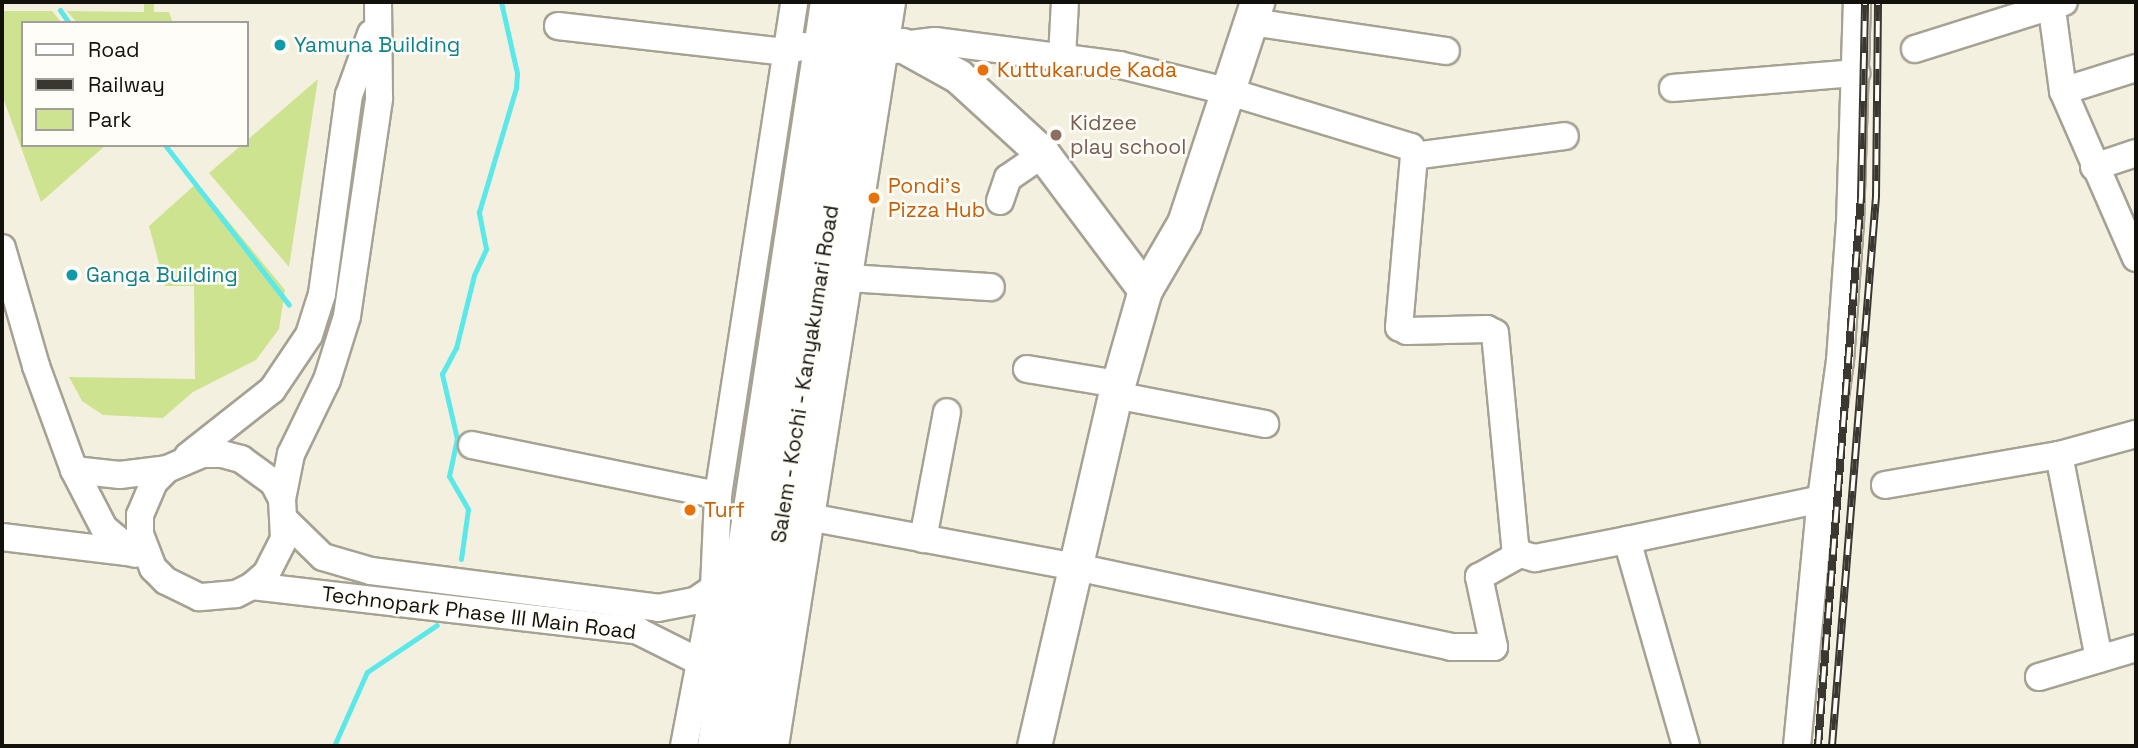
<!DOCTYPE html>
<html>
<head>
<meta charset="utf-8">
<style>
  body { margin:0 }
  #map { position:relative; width:2138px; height:748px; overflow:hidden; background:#f4f0e0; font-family:"Space Grotesk",sans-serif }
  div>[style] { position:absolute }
  .green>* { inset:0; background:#cee390 }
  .stream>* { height:5px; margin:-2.5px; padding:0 2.5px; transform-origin:2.5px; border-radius:2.5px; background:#5be8e9 }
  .roads { filter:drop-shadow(2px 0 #a6a293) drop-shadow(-2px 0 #a6a293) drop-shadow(0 2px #a6a293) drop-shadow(0 -2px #a6a293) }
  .minor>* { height:26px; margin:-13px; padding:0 13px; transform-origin:13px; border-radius:13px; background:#fff }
  .major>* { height:33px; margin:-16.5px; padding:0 16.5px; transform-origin:16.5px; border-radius:16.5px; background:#fff }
  .highway>* { height:38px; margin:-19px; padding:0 19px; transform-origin:19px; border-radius:19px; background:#fff }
  .rail>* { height:8px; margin-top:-4px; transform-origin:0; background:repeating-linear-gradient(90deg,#fffdf7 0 16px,#3a3730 0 32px); box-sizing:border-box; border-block:2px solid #3a3730 }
  .dots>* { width:19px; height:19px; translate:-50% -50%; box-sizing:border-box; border:4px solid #fffdf7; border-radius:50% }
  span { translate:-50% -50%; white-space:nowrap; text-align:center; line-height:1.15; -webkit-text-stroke:5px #fffdf7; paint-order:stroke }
  .culture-label { font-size:21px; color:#0d838f }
  .left { translate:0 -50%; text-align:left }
  .food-label { font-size:21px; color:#c56008 }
  .education-label { font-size:21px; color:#785e54 }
  .street-label { font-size:21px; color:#13110c }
  .frame { position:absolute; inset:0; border:4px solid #13110c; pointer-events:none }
  .legend { position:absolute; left:21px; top:21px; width:228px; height:126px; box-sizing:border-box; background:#fffdf7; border:2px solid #a19f99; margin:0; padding:9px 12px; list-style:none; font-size:21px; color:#13110c }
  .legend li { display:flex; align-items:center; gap:14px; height:35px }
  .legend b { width:35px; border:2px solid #a19f99 }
</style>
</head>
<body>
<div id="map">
  <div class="green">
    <i style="clip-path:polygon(144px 2px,154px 2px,154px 12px,169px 12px,173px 23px,77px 23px,67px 11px,144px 12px)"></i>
    <i style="clip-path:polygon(2px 11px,52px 11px,62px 23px,23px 23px,23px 145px,106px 145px,41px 202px,2px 95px)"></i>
    <i style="clip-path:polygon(318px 79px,289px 267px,209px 173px)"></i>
    <i style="clip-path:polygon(197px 183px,285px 290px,279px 329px,256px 360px,193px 392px,163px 418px,103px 415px,82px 401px,69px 377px,195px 379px,194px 286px,165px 286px,149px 226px)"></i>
  </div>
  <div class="stream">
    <i style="left:60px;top:10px;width:16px;rotate:55deg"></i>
    <i style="left:165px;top:145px;width:202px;rotate:52.2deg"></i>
    <i style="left:461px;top:559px;width:50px;rotate:-82deg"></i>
    <i style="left:468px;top:509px;width:38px;rotate:-120deg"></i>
    <i style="left:449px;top:476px;width:38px;rotate:-78deg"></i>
    <i style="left:457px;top:439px;width:67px;rotate:-103deg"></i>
    <i style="left:442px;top:374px;width:30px;rotate:-62deg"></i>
    <i style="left:456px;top:348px;width:75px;rotate:-76.1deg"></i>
    <i style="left:474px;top:275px;width:29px;rotate:-65deg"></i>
    <i style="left:486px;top:249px;width:38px;rotate:-101deg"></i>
    <i style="left:479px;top:212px;width:129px;rotate:-73.4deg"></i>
    <i style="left:516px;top:88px;width:15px;rotate:-86deg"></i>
    <i style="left:517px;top:73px;width:73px;rotate:-102.7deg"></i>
    <i style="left:334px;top:746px;width:81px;rotate:-66deg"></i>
    <i style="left:367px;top:672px;width:84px;rotate:-33.9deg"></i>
  </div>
  <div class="roads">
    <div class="minor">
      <i style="left:2051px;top:2px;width:90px;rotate:82.3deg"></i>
      <i style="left:2063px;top:91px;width:182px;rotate:66.4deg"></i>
      <i style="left:1252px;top:22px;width:196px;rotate:8.5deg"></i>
      <i style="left:558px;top:26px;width:228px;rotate:6.5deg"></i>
      <i style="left:785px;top:52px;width:19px;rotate:-18deg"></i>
      <i style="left:902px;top:45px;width:33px;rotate:-7deg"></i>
      <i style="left:935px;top:41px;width:187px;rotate:7.4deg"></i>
      <i style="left:1120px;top:65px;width:113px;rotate:13.8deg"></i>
      <i style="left:1230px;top:92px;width:189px;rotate:16.9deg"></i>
      <i style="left:1411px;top:147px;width:9px;rotate:72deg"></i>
      <i style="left:1414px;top:156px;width:172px;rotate:95deg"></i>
      <i style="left:1399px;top:327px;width:9px;rotate:27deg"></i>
      <i style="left:1407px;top:331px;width:80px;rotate:-1.4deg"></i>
      <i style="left:1487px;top:329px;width:9px;rotate:27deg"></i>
      <i style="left:1495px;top:333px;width:213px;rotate:84.6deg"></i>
      <i style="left:1515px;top:545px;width:10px;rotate:61deg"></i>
      <i style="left:1520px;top:554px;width:16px;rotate:15deg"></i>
      <i style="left:1535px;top:558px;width:94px;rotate:-11.1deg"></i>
      <i style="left:1627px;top:540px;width:214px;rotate:74deg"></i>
      <i style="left:1915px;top:49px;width:156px;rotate:-17.5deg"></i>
      <i style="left:1062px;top:57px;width:55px;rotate:-86.9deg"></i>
      <i style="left:1673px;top:88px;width:184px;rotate:-4.7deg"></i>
      <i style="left:2063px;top:91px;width:77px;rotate:-17.5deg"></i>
      <i style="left:1414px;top:156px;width:152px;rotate:-7.5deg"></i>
      <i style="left:2094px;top:167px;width:44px;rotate:-18.4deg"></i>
      <i style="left:1000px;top:201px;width:24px;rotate:-71deg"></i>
      <i style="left:1008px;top:178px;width:42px;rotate:-34.4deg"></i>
      <i style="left:2px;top:248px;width:123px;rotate:73.9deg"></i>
      <i style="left:36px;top:366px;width:111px;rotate:69.9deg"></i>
      <i style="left:74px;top:470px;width:46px;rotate:6.2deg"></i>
      <i style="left:120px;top:475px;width:47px;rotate:-7.3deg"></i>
      <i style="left:167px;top:469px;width:39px;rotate:-23deg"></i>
      <i style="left:203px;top:454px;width:19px"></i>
      <i style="left:222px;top:454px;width:20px;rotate:15deg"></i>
      <i style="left:241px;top:459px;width:39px;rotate:36deg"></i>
      <i style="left:273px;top:482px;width:19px;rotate:62deg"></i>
      <i style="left:282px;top:499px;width:40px;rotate:87.1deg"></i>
      <i style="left:284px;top:539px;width:38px;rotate:117deg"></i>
      <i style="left:267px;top:573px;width:20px;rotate:139deg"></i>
      <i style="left:252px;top:586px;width:18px;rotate:153deg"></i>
      <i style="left:236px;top:594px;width:37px;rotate:175deg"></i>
      <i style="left:199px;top:597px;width:37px;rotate:-154deg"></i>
      <i style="left:166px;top:581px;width:18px;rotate:-135deg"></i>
      <i style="left:153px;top:568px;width:36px;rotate:-111deg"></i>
      <i style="left:140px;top:534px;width:19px;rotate:-90deg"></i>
      <i style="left:140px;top:515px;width:36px;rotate:-67deg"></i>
      <i style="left:154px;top:482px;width:18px;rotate:-45deg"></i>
      <i style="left:850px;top:278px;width:141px;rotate:3.7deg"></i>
      <i style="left:1027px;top:369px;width:92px;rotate:9.4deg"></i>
      <i style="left:1115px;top:395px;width:153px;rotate:10.9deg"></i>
      <i style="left:472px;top:445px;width:251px;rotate:11.5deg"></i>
      <i style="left:2059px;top:455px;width:208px;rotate:78.9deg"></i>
      <i style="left:188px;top:456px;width:107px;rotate:-38.2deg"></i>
      <i style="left:272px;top:390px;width:66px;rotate:-56.1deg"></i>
      <i style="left:309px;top:335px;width:43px;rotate:-72.4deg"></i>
      <i style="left:322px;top:294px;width:201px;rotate:-82.3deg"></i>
      <i style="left:349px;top:95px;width:65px;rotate:-70.2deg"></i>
      <i style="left:74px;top:470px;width:65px;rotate:62.7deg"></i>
      <i style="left:104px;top:528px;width:40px;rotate:40deg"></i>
      <i style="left:1885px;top:485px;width:177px;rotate:-9.8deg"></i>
      <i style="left:2059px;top:455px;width:80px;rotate:-15.3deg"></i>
      <i style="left:282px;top:499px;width:46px;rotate:-78.7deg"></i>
      <i style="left:291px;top:454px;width:82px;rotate:-64.1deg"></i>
      <i style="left:327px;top:380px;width:67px;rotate:-72.6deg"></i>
      <i style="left:347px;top:316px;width:220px;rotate:-81.6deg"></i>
      <i style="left:379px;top:98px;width:96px;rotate:-90.6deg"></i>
      <i style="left:809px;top:517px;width:272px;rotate:10.6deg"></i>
      <i style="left:1076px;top:567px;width:383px;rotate:12deg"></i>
      <i style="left:1451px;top:647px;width:43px"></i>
      <i style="left:1494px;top:647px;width:72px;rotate:-102.1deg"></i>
      <i style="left:1479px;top:577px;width:47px;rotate:-29.3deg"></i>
      <i style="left:284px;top:519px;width:54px;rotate:44.3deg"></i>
      <i style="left:323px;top:557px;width:50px;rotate:16.3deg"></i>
      <i style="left:371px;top:571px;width:289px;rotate:7.3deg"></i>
      <i style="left:658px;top:608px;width:38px;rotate:-11deg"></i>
      <i style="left:695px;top:601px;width:23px;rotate:-34deg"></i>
      <i style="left:2px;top:537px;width:134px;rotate:6.9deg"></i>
      <i style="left:923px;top:539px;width:129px;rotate:-79.3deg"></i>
      <i style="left:1627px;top:540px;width:198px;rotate:-11.9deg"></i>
      <i style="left:252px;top:586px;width:389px;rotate:6.6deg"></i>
      <i style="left:638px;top:631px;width:67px;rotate:26.6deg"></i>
      <i style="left:2039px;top:677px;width:101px;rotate:-16.6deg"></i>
      <i style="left:684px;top:746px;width:161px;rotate:-79.2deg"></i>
      <i style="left:714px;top:588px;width:93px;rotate:-87.5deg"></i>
      <i style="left:718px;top:495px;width:499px;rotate:-81.2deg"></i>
      <i style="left:775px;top:746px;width:753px;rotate:-81.06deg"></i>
      <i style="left:1797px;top:746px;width:248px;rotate:-84.5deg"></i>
      <i style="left:1821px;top:499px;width:139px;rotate:-82.2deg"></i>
      <i style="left:1840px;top:361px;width:138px;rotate:-85.9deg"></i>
      <i style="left:1850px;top:223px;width:221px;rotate:-88.2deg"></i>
    </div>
    <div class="major">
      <i style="left:884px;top:47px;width:18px;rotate:-6deg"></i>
      <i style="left:902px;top:45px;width:64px;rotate:29deg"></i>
      <i style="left:958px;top:76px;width:115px;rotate:42.5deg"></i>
      <i style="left:1043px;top:154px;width:170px;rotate:53.1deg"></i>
      <i style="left:1034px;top:746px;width:360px;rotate:-77deg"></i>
      <i style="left:1115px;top:395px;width:109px;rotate:-74.1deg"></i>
      <i style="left:1145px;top:290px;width:78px;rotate:-59.8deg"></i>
      <i style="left:1184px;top:223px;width:233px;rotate:-71.7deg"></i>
    </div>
    <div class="highway">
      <i style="left:717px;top:746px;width:753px;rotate:-81.36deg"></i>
      <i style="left:748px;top:746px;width:753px;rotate:-81.29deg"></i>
    </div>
  </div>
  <div class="rail">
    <i style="left:1818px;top:746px;width:551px;rotate:-85.52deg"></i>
    <i style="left:1861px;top:197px;width:195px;rotate:-88.8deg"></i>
    <i style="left:1832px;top:746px;width:551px;rotate:-85.42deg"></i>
    <i style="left:1876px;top:197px;width:195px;rotate:-89.4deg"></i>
  </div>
  <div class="dots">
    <i style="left:280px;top:45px;background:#0f9aa8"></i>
    <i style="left:983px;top:70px;background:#e8710a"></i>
    <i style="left:1056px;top:135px;background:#8d6e63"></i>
    <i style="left:874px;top:198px;background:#e8710a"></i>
    <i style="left:72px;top:275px;background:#0f9aa8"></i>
    <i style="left:690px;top:510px;background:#e8710a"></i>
  </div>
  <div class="culture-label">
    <span class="left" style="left:294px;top:45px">Yamuna Building</span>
    <span class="left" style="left:86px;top:275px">Ganga Building</span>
  </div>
  <div class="food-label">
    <span class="left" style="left:997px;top:70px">Kuttukarude Kada</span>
    <span class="left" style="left:888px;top:198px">Pondi's<br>Pizza Hub</span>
    <span class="left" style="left:704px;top:510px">Turf</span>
  </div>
  <div class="education-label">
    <span class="left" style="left:1070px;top:135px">Kidzee<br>play school</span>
  </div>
  <div class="street-label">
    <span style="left:805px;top:374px;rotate:-81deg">Salem - Kochi - Kanyakumari Road</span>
    <span style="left:479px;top:613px;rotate:7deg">Technopark Phase III Main Road</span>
  </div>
  <div class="frame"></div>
  <ul class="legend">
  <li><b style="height:9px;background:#fff"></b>Road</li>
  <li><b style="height:9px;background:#3a3730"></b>Railway</li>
  <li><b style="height:19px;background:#cee390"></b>Park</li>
  </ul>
</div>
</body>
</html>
